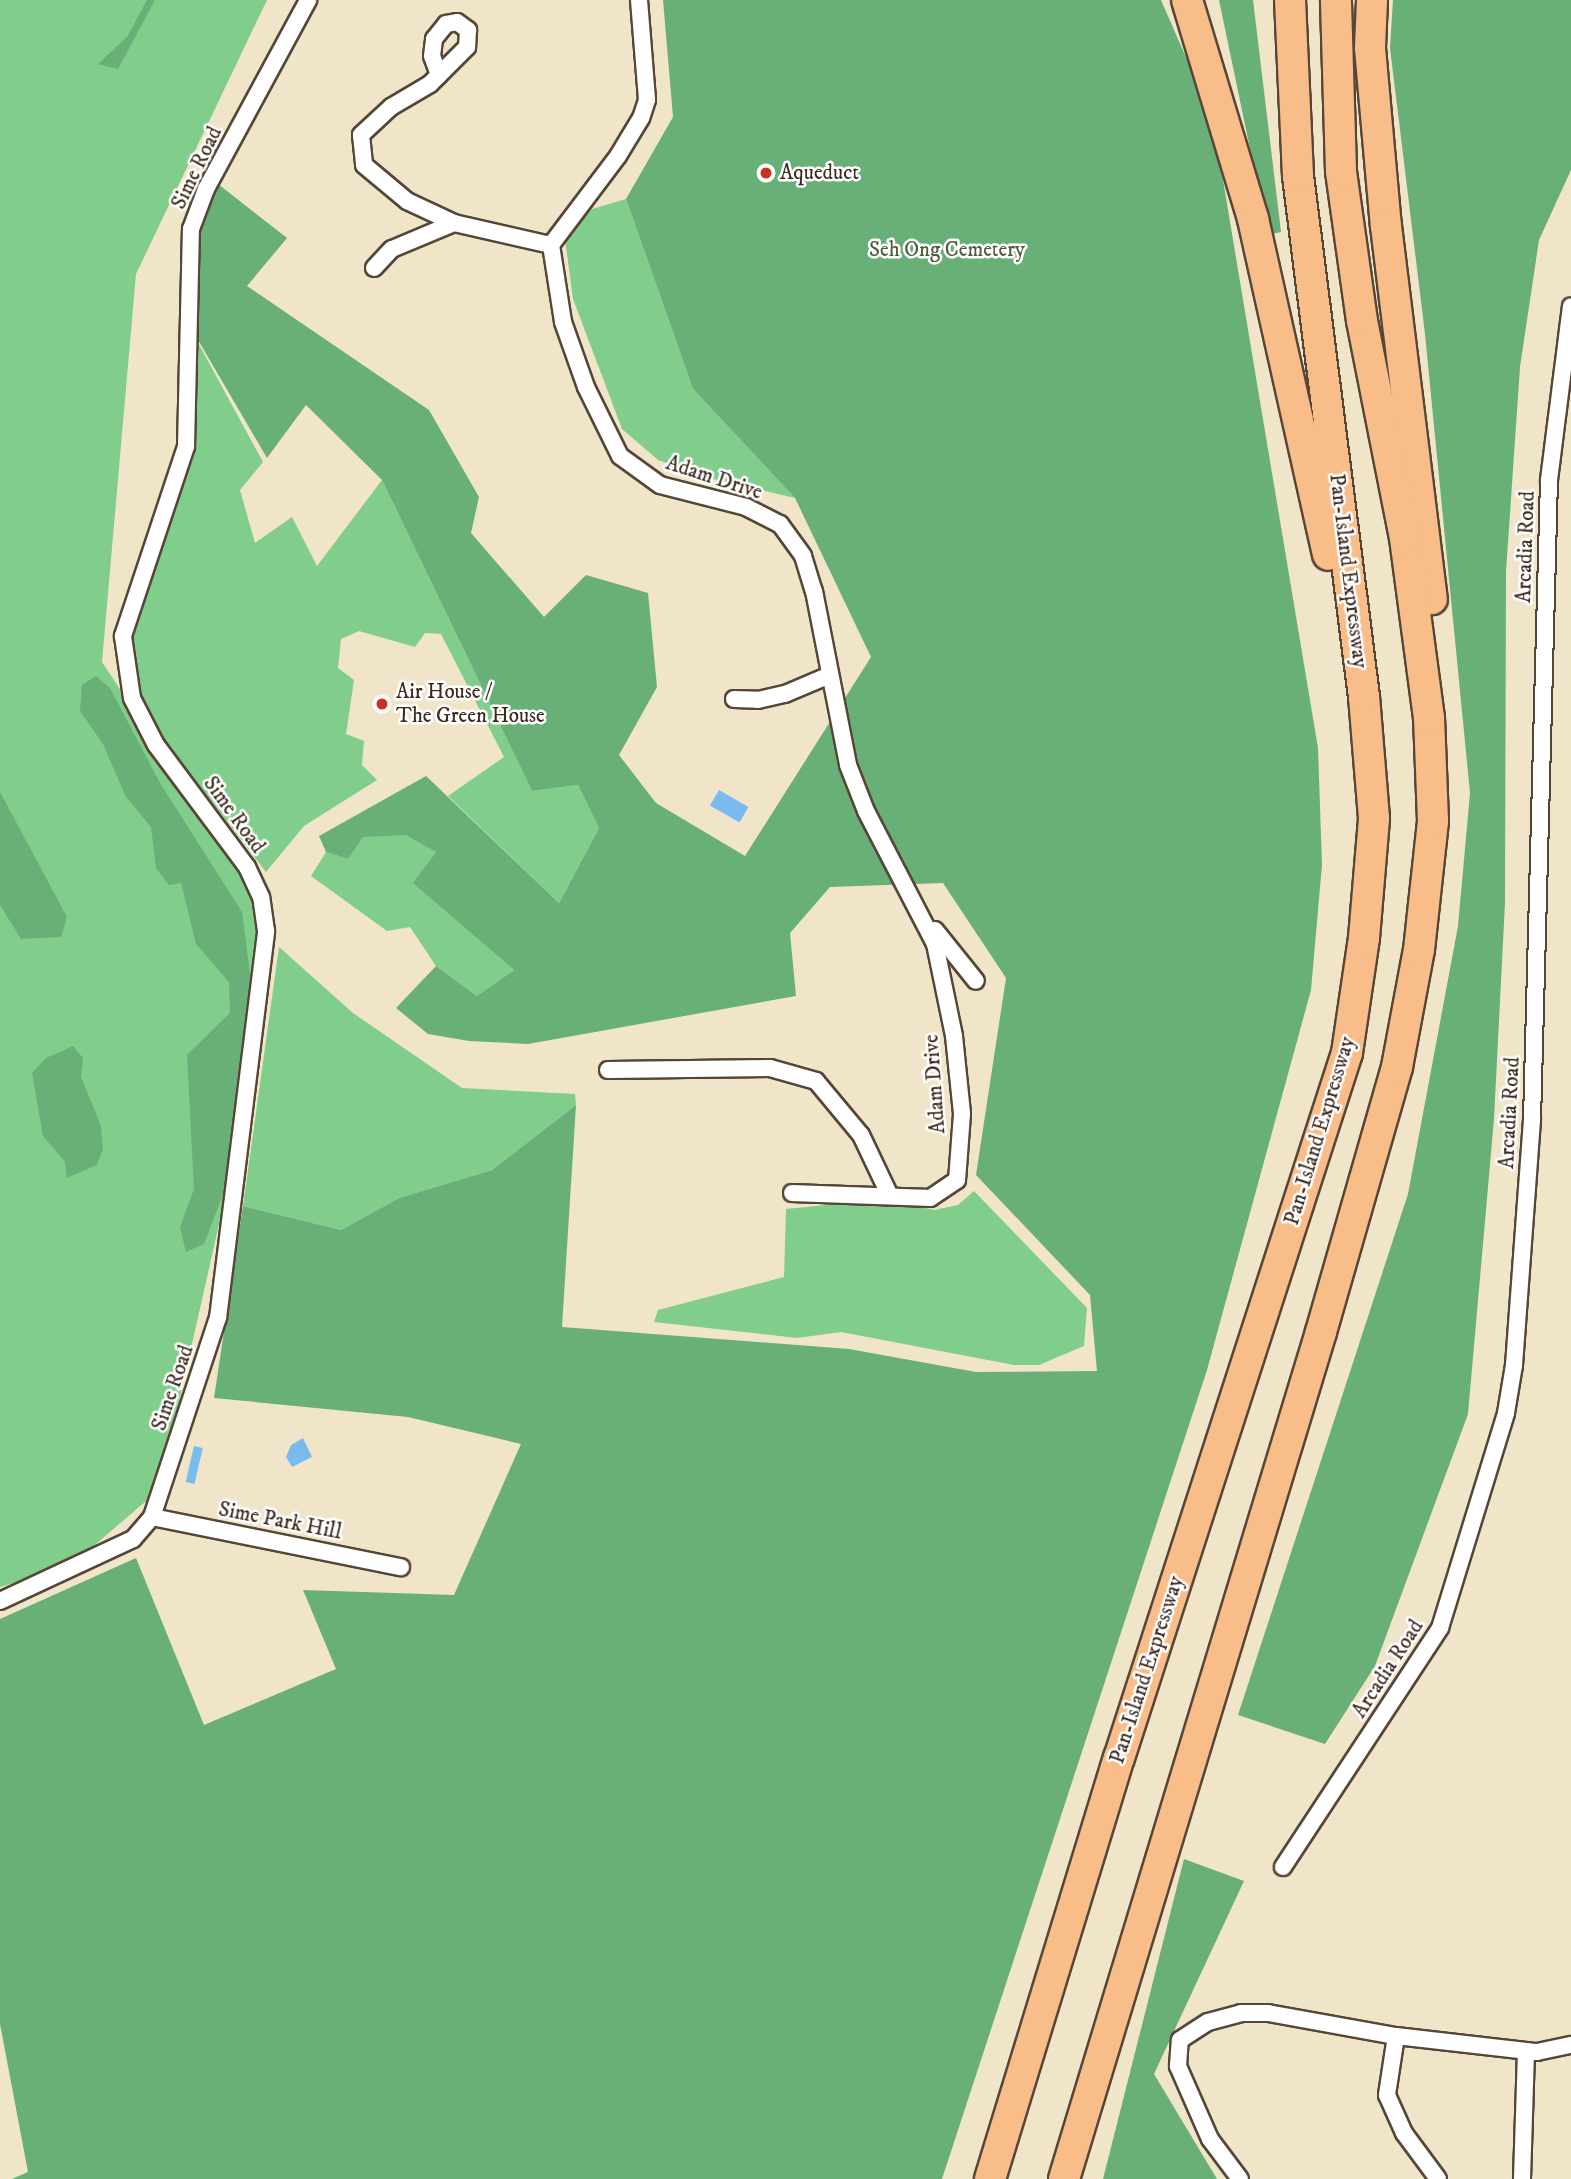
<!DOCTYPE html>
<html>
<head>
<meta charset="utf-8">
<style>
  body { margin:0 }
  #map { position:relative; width:1571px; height:2179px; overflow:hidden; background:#f0e5c9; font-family:"IM FELL DW Pica",serif }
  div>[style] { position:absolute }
  .green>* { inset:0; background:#81cd8b }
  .forest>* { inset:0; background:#68b077 }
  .water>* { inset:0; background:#7abbef; transform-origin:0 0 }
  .roads { filter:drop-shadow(2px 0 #564638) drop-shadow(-2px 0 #564638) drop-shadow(0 2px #564638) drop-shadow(0 -2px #564638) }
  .street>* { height:16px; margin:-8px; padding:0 8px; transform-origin:8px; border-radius:8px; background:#fff }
  .highway>* { height:30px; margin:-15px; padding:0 15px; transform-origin:15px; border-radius:15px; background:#f8bd89 }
  .dots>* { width:19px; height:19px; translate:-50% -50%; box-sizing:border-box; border:4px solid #fff; border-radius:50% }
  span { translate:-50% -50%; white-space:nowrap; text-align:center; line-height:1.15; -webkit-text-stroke:5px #fff; paint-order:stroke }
  .street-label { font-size:21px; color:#3b2a1e }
  .poi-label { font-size:21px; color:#3b2a1e }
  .left { translate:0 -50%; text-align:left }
  .park-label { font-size:21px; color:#505b3f }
</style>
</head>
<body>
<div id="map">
  <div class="green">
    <i style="clip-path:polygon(0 0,267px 0,136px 274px,102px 662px,262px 903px,231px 1171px,159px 1490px,69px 1567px,0 1587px)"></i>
    <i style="clip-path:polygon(626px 199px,693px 389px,795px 498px,709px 478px,658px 460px,622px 429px,573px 299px,565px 239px,592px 209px)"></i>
    <i style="clip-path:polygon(196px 339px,263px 462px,240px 490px,255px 543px,292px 517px,317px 566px,382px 480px,532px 791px,578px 785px,599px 828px,559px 903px,448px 796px,504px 757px,441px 634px,425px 633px,415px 647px,359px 631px,341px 639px,338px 668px,354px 680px,346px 734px,364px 741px,362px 765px,377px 780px,304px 826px,266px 872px,163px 738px,139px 694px,132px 634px,195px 452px)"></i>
    <i style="clip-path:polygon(406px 834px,436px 852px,414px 883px,514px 970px,477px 996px,436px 966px,410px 927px,387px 931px,311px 876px,326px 852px,348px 859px,362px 837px)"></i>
    <i style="clip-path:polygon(279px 947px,353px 1013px,462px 1088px,575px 1094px,576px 1105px,492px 1170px,399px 1198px,341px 1230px,243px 1206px)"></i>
    <i style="clip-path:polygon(974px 1191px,1087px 1308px,1084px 1346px,1039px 1365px,1014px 1365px,841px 1332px,797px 1338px,654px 1322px,658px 1310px,784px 1277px,786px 1209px,887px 1199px,934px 1210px,958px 1205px)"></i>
  </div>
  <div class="forest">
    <i style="clip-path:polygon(147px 0,155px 0,118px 69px,98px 64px,127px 37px)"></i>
    <i style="clip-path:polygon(663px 0,1161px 0,1188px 62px,1218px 150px,1318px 748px,1322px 865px,1311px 990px,1207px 1370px,942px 2179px,12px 2179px,28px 2172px,0 2024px,0 1619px,136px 1558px,204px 1725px,336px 1669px,303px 1590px,454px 1595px,521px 1444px,408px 1417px,214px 1398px,243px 1206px,341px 1230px,399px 1198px,492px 1170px,576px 1105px,562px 1327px,849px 1349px,976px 1372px,1097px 1371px,1090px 1295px,976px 1175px,1006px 978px,943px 883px,830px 887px,790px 933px,796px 996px,528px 1044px,469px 1041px,428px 1034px,396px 1008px,436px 966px,477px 996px,514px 970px,413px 883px,436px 852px,406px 835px,363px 837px,348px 859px,326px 852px,319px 836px,426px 776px,559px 903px,599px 828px,578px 785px,532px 791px,382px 480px,306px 405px,267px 458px,198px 340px,198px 232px,218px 184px,287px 238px,247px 286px,429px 410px,479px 497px,471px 533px,544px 617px,586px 575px,648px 593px,657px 687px,619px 755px,656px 803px,745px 856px,871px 657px,795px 498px,693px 389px,626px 199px,673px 117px)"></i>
    <i style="clip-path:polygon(1219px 0,1253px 0,1281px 232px,1268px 235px)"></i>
    <i style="clip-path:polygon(1393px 0,1571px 0,1571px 170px,1539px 240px,1520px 367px,1506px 572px,1505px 903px,1494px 1119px,1468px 1414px,1375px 1666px,1325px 1744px,1238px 1715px,1408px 1194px,1458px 926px,1470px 793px,1425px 334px,1390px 48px)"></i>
    <i style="clip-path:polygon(96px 676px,110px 688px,160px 783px,242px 912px,251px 982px,229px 1143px,230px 1176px,204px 1244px,186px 1252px,180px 1227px,194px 1189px,187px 1055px,230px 1013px,229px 982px,196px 944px,181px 883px,169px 885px,156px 868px,151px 827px,126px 797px,103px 744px,80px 711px,82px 685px)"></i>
    <i style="clip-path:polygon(0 792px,67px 917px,61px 937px,21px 939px,0 905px)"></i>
    <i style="clip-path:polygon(73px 1046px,83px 1058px,81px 1077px,101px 1126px,103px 1149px,97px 1165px,67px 1178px,65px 1162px,43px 1136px,32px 1073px,46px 1058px)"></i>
    <i style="clip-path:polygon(1184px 1859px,1244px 1881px,1154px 2074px,1217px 2179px,1103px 2179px)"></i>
  </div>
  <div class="water">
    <i style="left:719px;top:790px;width:34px;height:18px;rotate:30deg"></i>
    <i style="clip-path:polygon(303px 1438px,312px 1457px,292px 1467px,286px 1457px,291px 1445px)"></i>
    <i style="left:194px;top:1446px;width:9px;height:37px;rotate:13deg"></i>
  </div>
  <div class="roads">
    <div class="street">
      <i style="left:639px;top:0;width:100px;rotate:85.4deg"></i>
      <i style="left:647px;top:100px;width:19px;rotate:108deg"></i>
      <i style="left:641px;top:118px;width:44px;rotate:121.2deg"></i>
      <i style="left:618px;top:156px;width:111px;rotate:127deg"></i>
      <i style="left:551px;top:245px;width:78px;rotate:81.1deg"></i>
      <i style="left:563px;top:322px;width:69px;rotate:70.5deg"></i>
      <i style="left:586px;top:387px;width:77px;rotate:63.8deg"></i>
      <i style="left:620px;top:456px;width:49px;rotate:35.9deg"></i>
      <i style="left:660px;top:485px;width:89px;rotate:14.3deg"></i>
      <i style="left:746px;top:507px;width:38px;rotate:27deg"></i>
      <i style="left:780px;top:524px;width:39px;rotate:54deg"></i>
      <i style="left:803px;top:556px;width:37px;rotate:73deg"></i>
      <i style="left:814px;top:591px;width:177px;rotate:78.9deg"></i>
      <i style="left:848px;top:765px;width:49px;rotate:68.6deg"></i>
      <i style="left:866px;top:811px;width:150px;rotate:62.6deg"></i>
      <i style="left:935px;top:944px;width:94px;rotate:78.3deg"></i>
      <i style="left:954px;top:1036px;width:78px;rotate:84.1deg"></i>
      <i style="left:962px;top:1114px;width:66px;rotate:94.3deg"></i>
      <i style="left:957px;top:1180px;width:32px;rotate:146deg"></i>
      <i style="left:930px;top:1198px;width:138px;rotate:-177.9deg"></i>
      <i style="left:439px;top:75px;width:20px;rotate:-110deg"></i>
      <i style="left:432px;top:56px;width:17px;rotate:-83deg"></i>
      <i style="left:434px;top:39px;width:19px;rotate:-51deg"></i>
      <i style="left:446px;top:24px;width:11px;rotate:-10deg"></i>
      <i style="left:457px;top:22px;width:14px;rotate:36deg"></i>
      <i style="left:468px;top:30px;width:17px;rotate:93deg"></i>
      <i style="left:467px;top:47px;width:52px;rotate:135deg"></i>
      <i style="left:430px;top:84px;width:45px;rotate:149.5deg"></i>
      <i style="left:391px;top:107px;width:41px;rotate:137deg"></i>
      <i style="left:361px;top:135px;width:30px;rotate:84deg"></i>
      <i style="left:364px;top:165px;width:56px;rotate:39.9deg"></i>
      <i style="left:407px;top:201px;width:52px;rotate:25.1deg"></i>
      <i style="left:454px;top:223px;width:99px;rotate:12.8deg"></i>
      <i style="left:374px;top:268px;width:26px;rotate:-47deg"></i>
      <i style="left:392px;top:249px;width:67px;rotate:-22.8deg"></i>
      <i style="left:734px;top:699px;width:24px;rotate:2deg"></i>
      <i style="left:758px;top:700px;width:28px;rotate:-13deg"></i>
      <i style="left:785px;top:694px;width:49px;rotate:-22.9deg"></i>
      <i style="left:935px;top:930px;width:65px;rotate:51.2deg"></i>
      <i style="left:608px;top:1070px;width:162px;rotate:-0.7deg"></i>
      <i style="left:770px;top:1068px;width:48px;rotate:15.8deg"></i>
      <i style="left:816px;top:1081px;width:70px;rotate:50.2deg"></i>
      <i style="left:861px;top:1135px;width:65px;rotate:64.6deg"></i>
      <i style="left:152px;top:1517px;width:254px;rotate:11.4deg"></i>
      <i style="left:0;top:1601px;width:147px;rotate:-25deg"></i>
      <i style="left:133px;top:1539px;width:29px;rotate:-49deg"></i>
      <i style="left:152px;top:1517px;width:210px;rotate:-71.7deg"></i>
      <i style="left:218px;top:1318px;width:390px;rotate:-82.9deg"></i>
      <i style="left:266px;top:931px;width:34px;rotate:-98deg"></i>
      <i style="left:261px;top:897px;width:33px;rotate:-115deg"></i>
      <i style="left:247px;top:867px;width:152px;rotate:-126.7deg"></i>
      <i style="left:156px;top:745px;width:53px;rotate:-117.1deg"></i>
      <i style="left:132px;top:698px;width:63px;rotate:-98.3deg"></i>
      <i style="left:123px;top:636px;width:199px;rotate:-71.6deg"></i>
      <i style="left:186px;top:447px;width:218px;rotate:-88.7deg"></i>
      <i style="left:191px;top:229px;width:43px;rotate:-69.4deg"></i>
      <i style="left:206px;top:189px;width:215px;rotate:-61.6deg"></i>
      <i style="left:1283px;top:1867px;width:286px;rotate:-56.7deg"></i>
      <i style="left:1440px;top:1628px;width:225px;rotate:-72.9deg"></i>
      <i style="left:1506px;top:1413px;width:49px;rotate:-80.5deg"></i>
      <i style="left:1514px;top:1365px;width:246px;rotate:-85.8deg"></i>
      <i style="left:1532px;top:1120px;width:640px;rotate:-88.48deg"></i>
      <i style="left:1549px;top:480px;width:175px;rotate:-82.8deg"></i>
      <i style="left:1396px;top:2036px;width:60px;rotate:98.7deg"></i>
      <i style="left:1387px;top:2095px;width:42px;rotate:65.9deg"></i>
      <i style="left:1404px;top:2133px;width:57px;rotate:53.5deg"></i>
      <i style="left:1240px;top:2179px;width:50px;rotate:-126.9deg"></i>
      <i style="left:1210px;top:2139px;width:80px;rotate:-113.7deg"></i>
      <i style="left:1178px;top:2066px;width:26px;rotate:-86deg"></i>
      <i style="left:1180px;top:2040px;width:33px;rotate:-33deg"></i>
      <i style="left:1208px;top:2022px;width:34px;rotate:-15deg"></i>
      <i style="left:1241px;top:2013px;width:27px"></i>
      <i style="left:1268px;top:2013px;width:130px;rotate:10.2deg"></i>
      <i style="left:1396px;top:2036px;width:142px;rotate:6.5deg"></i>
      <i style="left:1537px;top:2052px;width:35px;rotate:-12deg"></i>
      <i style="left:1522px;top:2179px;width:128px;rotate:-88.2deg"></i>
    </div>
    <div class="highway">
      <i style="left:1187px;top:0;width:229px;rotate:73.2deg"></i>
      <i style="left:1253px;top:219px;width:344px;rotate:77.4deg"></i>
      <i style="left:1372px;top:0;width:48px;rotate:92.4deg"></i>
      <i style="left:1370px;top:48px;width:179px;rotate:84.9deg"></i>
      <i style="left:1386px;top:226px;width:376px;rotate:83deg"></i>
      <i style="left:990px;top:2179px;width:440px;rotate:-73deg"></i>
      <i style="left:1119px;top:1758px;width:741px;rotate:-72.08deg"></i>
      <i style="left:1347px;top:1053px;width:116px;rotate:-81.6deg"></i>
      <i style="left:1364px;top:938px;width:120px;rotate:-85.2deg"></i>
      <i style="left:1374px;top:818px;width:121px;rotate:-94.7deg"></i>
      <i style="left:1364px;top:697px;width:525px;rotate:-97.22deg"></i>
      <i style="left:1298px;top:176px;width:176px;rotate:-92.6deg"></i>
      <i style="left:1064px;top:2179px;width:885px;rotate:-73.12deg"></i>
      <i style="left:1321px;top:1332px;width:276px;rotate:-74deg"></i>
      <i style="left:1397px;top:1067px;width:119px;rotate:-79.4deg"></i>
      <i style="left:1419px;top:950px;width:130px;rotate:-83.8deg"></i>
      <i style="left:1433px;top:821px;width:103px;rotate:-92.2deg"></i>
      <i style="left:1429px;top:718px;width:182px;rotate:-97.6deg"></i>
      <i style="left:1405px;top:538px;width:221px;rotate:-101.2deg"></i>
      <i style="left:1362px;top:321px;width:151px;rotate:-98deg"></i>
      <i style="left:1341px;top:171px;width:171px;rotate:-91.7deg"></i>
    </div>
  </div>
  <div class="dots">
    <i style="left:766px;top:173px;background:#c8321e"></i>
    <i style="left:382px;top:704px;background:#c8321e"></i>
  </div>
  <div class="street-label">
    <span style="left:197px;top:168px;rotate:-64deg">Sime Road</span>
    <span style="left:714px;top:478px;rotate:18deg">Adam Drive</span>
    <span style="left:1526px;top:547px;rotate:-88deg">Arcadia Road</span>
    <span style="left:1348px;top:571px;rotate:83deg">Pan-Island Expressway</span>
    <span style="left:234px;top:815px;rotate:54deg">Sime Road</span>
    <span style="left:935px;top:1084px;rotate:-94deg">Adam Drive</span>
    <span style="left:1510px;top:1113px;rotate:-87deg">Arcadia Road</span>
    <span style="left:1320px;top:1131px;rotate:-73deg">Pan-Island Expressway</span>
    <span style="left:173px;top:1388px;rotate:-71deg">Sime Road</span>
    <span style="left:280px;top:1521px;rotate:11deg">Sime Park Hill</span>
    <span style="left:1388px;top:1669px;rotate:-57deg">Arcadia Road</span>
    <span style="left:1147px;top:1670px;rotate:-72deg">Pan-Island Expressway</span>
  </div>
  <div class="poi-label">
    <span class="left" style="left:780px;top:173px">Aqueduct</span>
    <span class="left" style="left:396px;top:704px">Air House /<br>The Green House</span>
  </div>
  <div class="park-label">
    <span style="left:947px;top:250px">Seh Ong Cemetery</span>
  </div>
</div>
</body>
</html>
